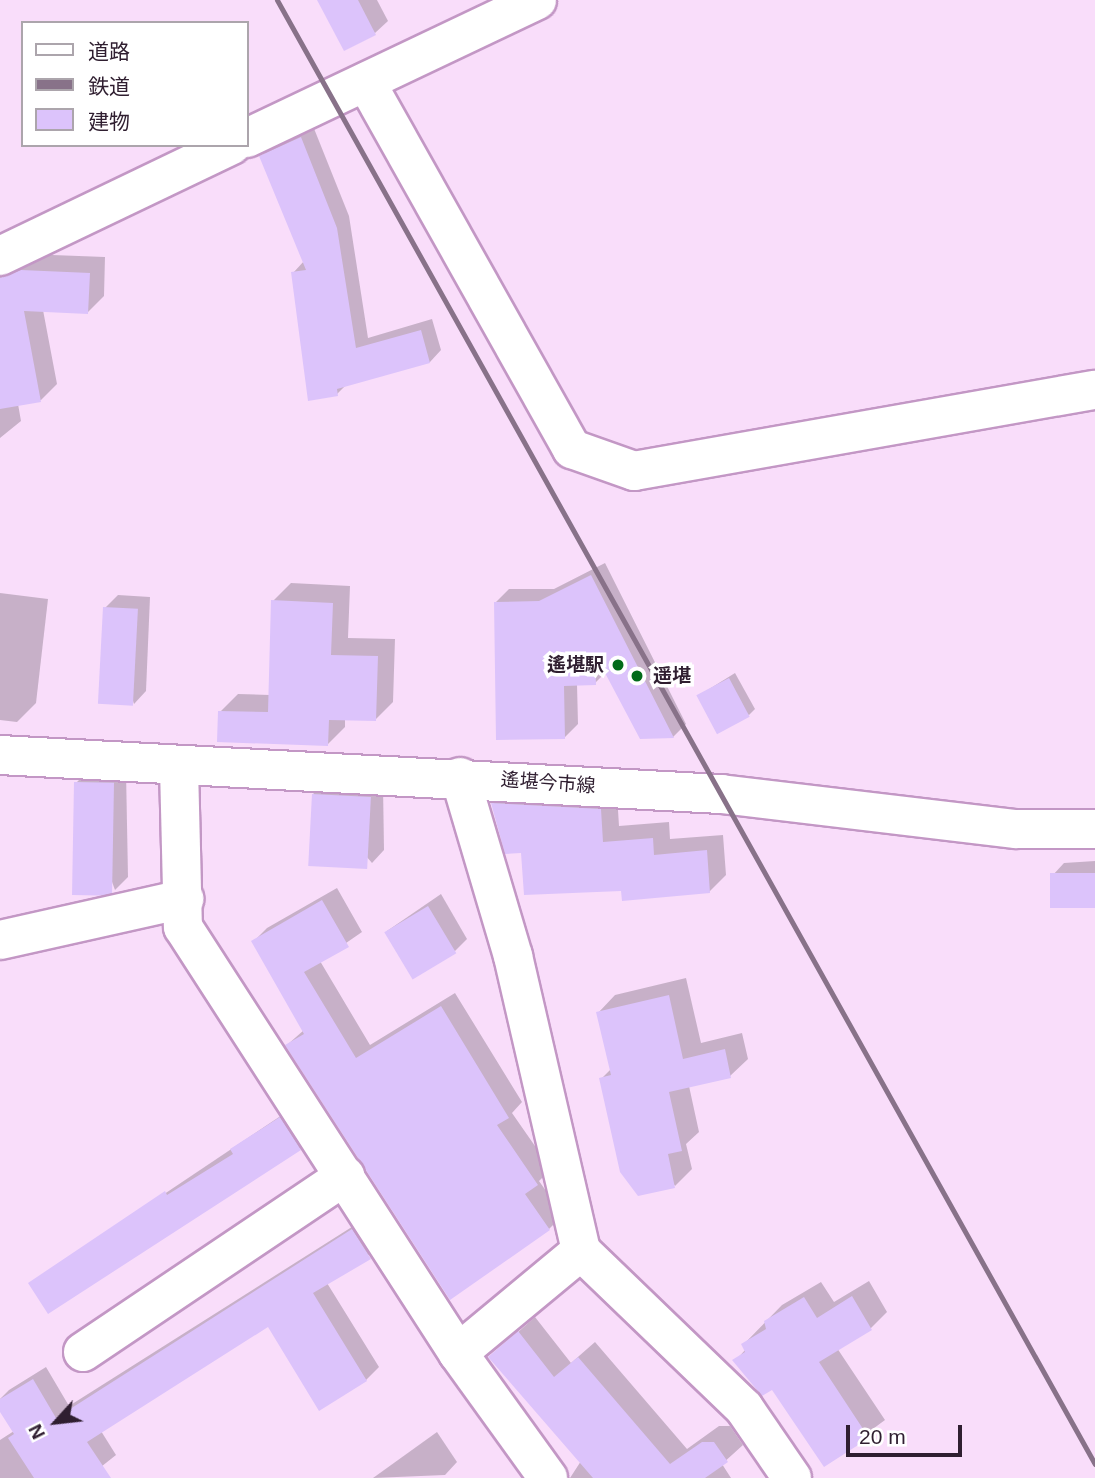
<!DOCTYPE html>
<html>
<head>
<meta charset="utf-8">
<style>
  body { margin:0 }
  #map { position:relative; width:1095px; height:1478px; overflow:hidden; background:#f9ddfa; font-family:Helvetica,"Noto Sans JP",sans-serif }
  div>[style] { position:absolute }
  .shadow>* { inset:0; background:#0003 }
  .building>* { inset:0; background:#dcc3fb; transform-origin:0 0 }
  .roads { filter:drop-shadow(2px 0 #c397c5) drop-shadow(-2px 0 #c397c5) drop-shadow(0 2px #c397c5) drop-shadow(0 -2px #c397c5) }
  .minor>* { height:38px; margin:-19px; padding:0 19px; transform-origin:19px; border-radius:19px; background:#fff }
  .major>* { height:38px; margin:-19px; padding:0 19px; transform-origin:19px; border-radius:19px; background:#fff }
  .rail>* { height:5px; margin:-2.5px; padding:0 2.5px; transform-origin:2.5px; border-radius:2.5px; background:#887289 }
  .dots>* { width:19px; height:19px; translate:-50% -50%; box-sizing:border-box; border:4px solid #fff; border-radius:50% }
  span { translate:-50% -50%; white-space:nowrap; text-align:center; line-height:1.15; -webkit-text-stroke:7px #fff; paint-order:stroke }
  .poi-label { font-size:19px; color:#2f1e30; font-weight:700 }
  .right { translate:-100% -50%; text-align:right }
  .left { translate:0 -50%; text-align:left }
  .street-label { font-size:19px; color:#2f1e30 }
  .legend { position:absolute; left:21px; top:21px; width:228px; height:126px; box-sizing:border-box; background:#fff; border:2px solid #aca5ac; margin:0; padding:9px 12px; list-style:none; font-size:21px; color:#2f1e30 }
  .legend li { display:flex; align-items:center; gap:14px; height:35px }
  .legend b { width:35px; border:2px solid #aca5ac }
  .north { position:absolute; left:21px; top:1387px; width:70px; height:70px; -webkit-text-stroke:5px #fff; paint-order:stroke; rotate:243deg; font-size:19px; font-weight:700; line-height:28px; text-align:center; color:#2f1e30 }
  .north::after { content:''; display:block; margin:auto; width:24px; height:32px; background:#2f1e30; clip-path:polygon(50% 0,100% 100%,50% 72%,0 100%) }
  .scale { position:absolute; left:846px; top:1425px; width:116px; height:32px; box-sizing:border-box; border:4px solid #2f1e30; border-top:0; padding-left:9px; font-size:21px; line-height:24px; white-space:nowrap; color:#2f1e30; -webkit-text-stroke:5px #fff; paint-order:stroke }
</style>
</head>
<body>
<div id="map">
  <div class="shadow">
    <i style="clip-path:polygon(319px 0,377px 0,388px 21px,375px 33px)"></i>
    <i style="clip-path:polygon(313px 126px,349px 216px,368px 338px,432px 319px,441px 350px,430px 362px,346px 385px,337px 394px,293px 273px,304px 261px,261px 157px,273px 145px)"></i>
    <i style="clip-path:polygon(0 253px,105px 257px,104px 296px,88px 312px,43px 310px,57px 384px,41px 400px,18px 404px,21px 421px,0 438px)"></i>
    <i style="clip-path:polygon(605px 563px,686px 724px,673px 737px,641px 737px,606px 672px,595px 683px,577px 684px,578px 724px,564px 738px,495px 603px,509px 589px,554px 589px)"></i>
    <i style="clip-path:polygon(291px 583px,350px 586px,348px 638px,395px 639px,393px 702px,375px 720px,345px 719px,345px 727px,327px 745px,220px 712px,238px 694px,270px 695px,273px 601px)"></i>
    <i style="clip-path:polygon(0 593px,48px 599px,36px 703px,17px 722px,0 720px)"></i>
    <i style="clip-path:polygon(118px 595px,150px 597px,146px 691px,134px 704px,105px 608px)"></i>
    <i style="clip-path:polygon(735px 673px,755px 709px,749px 715px,698px 696px)"></i>
    <i style="clip-path:polygon(89px 770px,126px 771px,128px 877px,115px 890px,76px 783px)"></i>
    <i style="clip-path:polygon(326px 782px,383px 785px,384px 850px,372px 863px,313px 794px)"></i>
    <i style="clip-path:polygon(509px 788px,617px 794px,619px 826px,669px 822px,670px 839px,723px 835px,726px 875px,709px 892px,623px 890px,523px 851px,493px 804px)"></i>
    <i style="clip-path:polygon(1095px 861px,1095px 906px,1052px 876px,1064px 863px)"></i>
    <i style="clip-path:polygon(337px 888px,362px 932px,320px 961px,370px 1045px,455px 993px,522px 1102px,512px 1113px,551px 1169px,539px 1181px,563px 1215px,549px 1229px,287px 1045px,304px 1030px,253px 942px,267px 928px)"></i>
    <i style="clip-path:polygon(441px 894px,467px 939px,455px 951px,387px 931px)"></i>
    <i style="clip-path:polygon(686px 978px,701px 1043px,742px 1033px,748px 1059px,730px 1076px,689px 1086px,699px 1132px,686px 1144px,692px 1169px,675px 1186px,601px 1079px,611px 1069px,598px 1013px,615px 995px)"></i>
    <i style="clip-path:polygon(291px 1109px,310px 1138px,300px 1148px,30px 1284px)"></i>
    <i style="clip-path:polygon(366px 1218px,383px 1245px,327px 1283px,379px 1367px,366px 1380px,268px 1324px,101px 1431px,116px 1455px,87px 1478px,0 1478px,0 1440px,14px 1431px,0 1408px,0 1399px,9px 1390px,46px 1367px,69px 1406px)"></i>
    <i style="clip-path:polygon(869px 1281px,887px 1312px,871px 1328px,837px 1348px,885px 1420px,824px 1465px,773px 1388px,735px 1361px,746px 1349px,743px 1345px,782px 1305px,821px 1282px,834px 1302px)"></i>
    <i style="clip-path:polygon(535px 1317px,571px 1363px,595px 1342px,687px 1449px,719px 1426px,730px 1426px,743px 1445px,722px 1464px,731px 1478px,570px 1478px,581px 1461px,490px 1357px)"></i>
    <i style="clip-path:polygon(437px 1432px,457px 1462px,445px 1475px,373px 1478px)"></i>
  </div>
  <div class="building">
    <i style="clip-path:polygon(317px 0,358px 0,376px 35px,344px 51px)"></i>
    <i style="clip-path:polygon(301px 137px,337px 228px,356px 348px,421px 330px,430px 363px,337px 389px,338px 396px,308px 401px,291px 272px,306px 270px,259px 156px)"></i>
    <i style="clip-path:polygon(21px 270px,90px 273px,88px 314px,24px 311px,41px 402px,0 409px,0 278px)"></i>
    <i style="clip-path:polygon(591px 575px,674px 738px,640px 739px,595px 654px,596px 685px,564px 686px,565px 739px,496px 740px,494px 602px,539px 601px)"></i>
    <i style="clip-path:polygon(271px 600px,333px 603px,331px 655px,378px 656px,376px 721px,329px 720px,328px 746px,217px 742px,218px 711px,268px 712px)"></i>
    <i style="left:103px;top:607px;width:35px;height:97px;rotate:3deg"></i>
    <i style="left:729px;top:678px;width:44px;height:37px;rotate:62deg"></i>
    <i style="left:74px;top:782px;width:40px;height:113px;rotate:1deg"></i>
    <i style="left:312px;top:794px;width:59px;height:72px;rotate:3deg"></i>
    <i style="clip-path:polygon(491px 803px,601px 809px,603px 842px,653px 838px,654px 855px,707px 850px,710px 893px,622px 901px,621px 891px,524px 895px,521px 853px,505px 854px)"></i>
    <i style="left:1095px;top:873px;width:35px;height:45px;rotate:90deg"></i>
    <i style="clip-path:polygon(322px 900px,349px 947px,304px 972px,356px 1058px,441px 1006px,509px 1118px,497px 1125px,538px 1185px,525px 1194px,550px 1230px,450px 1300px,285px 1045px,304px 1034px,251px 941px)"></i>
    <i style="left:428px;top:906px;width:55px;height:51px;rotate:59deg"></i>
    <i style="clip-path:polygon(669px 995px,683px 1059px,725px 1049px,731px 1078px,669px 1092px,682px 1151px,668px 1154px,675px 1188px,638px 1196px,620px 1172px,599px 1078px,611px 1075px,596px 1012px)"></i>
    <i style="clip-path:polygon(280px 1117px,301px 1150px,48px 1314px,28px 1283px,165px 1191px,167px 1195px,233px 1154px,230px 1149px)"></i>
    <i style="clip-path:polygon(352px 1229px,371px 1259px,313px 1293px,367px 1381px,319px 1411px,268px 1327px,87px 1442px,111px 1478px,34px 1478px,8px 1438px,14px 1434px,0 1412px,0 1399px,33px 1379px,56px 1418px)"></i>
    <i style="clip-path:polygon(852px 1296px,872px 1330px,819px 1362px,869px 1438px,824px 1467px,772px 1390px,762px 1396px,732px 1360px,745px 1352px,741px 1344px,766px 1329px,764px 1321px,804px 1297px,817px 1318px)"></i>
    <i style="clip-path:polygon(518px 1331px,554px 1377px,578px 1357px,670px 1464px,702px 1442px,714px 1442px,728px 1462px,705px 1478px,593px 1478px,488px 1357px)"></i>
  </div>
  <div class="roads">
    <div class="minor">
      <i style="left:366px;top:82px;width:421px;rotate:60.7deg"></i>
      <i style="left:572px;top:449px;width:66px;rotate:19.5deg"></i>
      <i style="left:634px;top:471px;width:468px;rotate:-10deg"></i>
      <i style="left:247px;top:138px;width:321px;rotate:-25.4deg"></i>
      <i style="left:0;top:256px;width:257px;rotate:-25.6deg"></i>
      <i style="left:179px;top:767px;width:160px;rotate:88.6deg"></i>
      <i style="left:183px;top:927px;width:507px;rotate:57.16deg"></i>
      <i style="left:458px;top:1353px;width:154px;rotate:54.2deg"></i>
      <i style="left:460px;top:777px;width:187px;rotate:73.5deg"></i>
      <i style="left:513px;top:956px;width:303px;rotate:77deg"></i>
      <i style="left:581px;top:1251px;width:226px;rotate:43.9deg"></i>
      <i style="left:744px;top:1408px;width:85px;rotate:55.6deg"></i>
      <i style="left:0;top:940px;width:189px;rotate:-12.6deg"></i>
      <i style="left:83px;top:1352px;width:316px;rotate:-33.9deg"></i>
      <i style="left:458px;top:1353px;width:160px;rotate:-39.7deg"></i>
    </div>
    <div class="major">
      <i style="left:0;top:755px;width:722px;rotate:3.1deg"></i>
      <i style="left:721px;top:794px;width:297px;rotate:6.8deg"></i>
      <i style="left:1016px;top:829px;width:79px"></i>
    </div>
  </div>
  <div class="rail">
    <i style="left:277px;top:0;width:1677px;rotate:60.81deg"></i>
  </div>
  <div class="dots">
    <i style="left:618px;top:665px;background:#016b19"></i>
    <i style="left:637px;top:676px;background:#016b19"></i>
  </div>
  <div class="poi-label">
    <span class="right" style="left:604px;top:665px">遙堪駅</span>
    <span class="left" style="left:653px;top:676px">遥堪</span>
  </div>
  <div class="street-label">
    <span style="left:548px;top:783px;rotate:4deg">遙堪今市線</span>
  </div>
  <ul class="legend">
  <li><b style="height:9px;background:#fff"></b>道路</li>
  <li><b style="height:9px;background:#887289"></b>鉄道</li>
  <li><b style="height:19px;background:#dcc3fb"></b>建物</li>
  </ul>
  <div class="north">N</div>
  <div class="scale">20 m</div>
</div>
</body>
</html>
